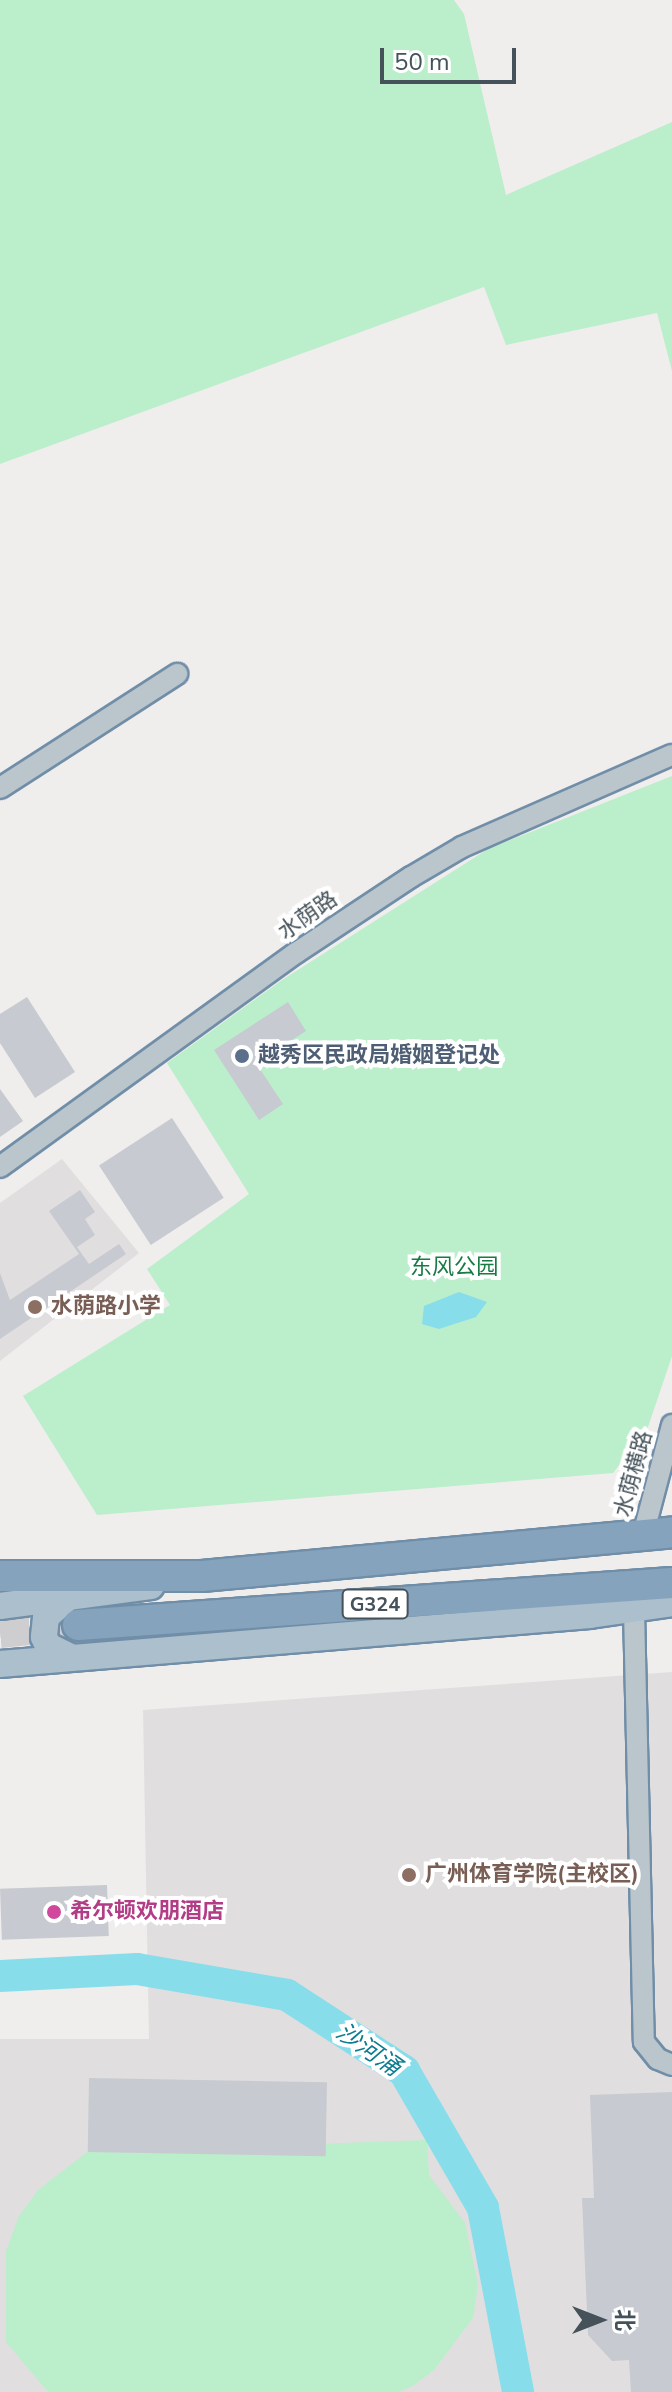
<!DOCTYPE html>
<html>
<head>
<meta charset="utf-8">
<style>
  body { margin:0 }
  #map { position:relative; width:672px; height:2392px; overflow:hidden; background:#f0eded; font-family:"Nunito Sans","Noto Sans SC",sans-serif }
  div>[style] { position:absolute }
  .education>* { inset:0; background:#e1dedf }
  .green>* { inset:0; background:#bbeecb }
  .water>* { inset:0; background:#88ddeb }
  .river>* { height:32px; margin:-16px; padding:0 16px; transform-origin:16px; border-radius:16px; background:#88ddeb }
  .building>* { inset:0; background:#c7cad0; transform-origin:0 0 }
  .highway-tunnel>* { height:30px; margin-top:-15px; transform-origin:0; background:repeating-linear-gradient(90deg,#ceced0 0 30px,transparent 0 45px) }
  .roads { filter:drop-shadow(2px 0 #708ea8) drop-shadow(-2px 0 #708ea8) drop-shadow(0 2px #708ea8) drop-shadow(0 -2px #708ea8) }
  .minor>* { height:20px; margin:-10px; padding:0 10px; transform-origin:10px; border-radius:10px; background:#bbc6cc }
  .major>* { height:26px; margin:-13px; padding:0 13px; transform-origin:13px; border-radius:13px; background:#acbfcc }
  .highway>* { height:30px; margin:-15px; padding:0 15px; transform-origin:15px; border-radius:15px; background:#85a3bc }
  .dots>* { width:22px; height:22px; translate:-50% -50%; box-sizing:border-box; border:4px solid #fff; border-radius:50% }
  span { translate:-50% -50%; white-space:nowrap; text-align:center; line-height:1.15; -webkit-text-stroke:8px #fff; paint-order:stroke }
  .shield-label span { padding:2px 6px; background:#fff; border:2px solid; border-radius:6px; -webkit-text-stroke-width:0 }
  .shield-label { font-size:20px; color:#45525a; font-weight:700 }
  .street-label { font-size:22px; color:#45525a }
  .service-label { font-size:22px; color:#4e5e75; font-weight:700 }
  .left { translate:0 -50%; text-align:left }
  .park-label { font-size:22px; color:#177b43 }
  .education-label { font-size:22px; color:#785e54; font-weight:700 }
  .hotel-label { font-size:22px; color:#b23c85; font-weight:700 }
  .water-label { font-size:24px; color:#0e7d90; font-style:italic }
  .north { position:absolute; left:560px; top:2280px; width:80px; height:80px; -webkit-text-stroke:6px #fff; paint-order:stroke; rotate:90deg; font-size:22px; font-weight:700; line-height:32px; text-align:center; color:#45525a }
  .north::after { content:''; display:block; margin:auto; width:28px; height:36px; background:#45525a; clip-path:polygon(50% 0,100% 100%,50% 72%,0 100%) }
  .scale { position:absolute; left:380px; top:48px; width:136px; height:36px; box-sizing:border-box; border:4px solid #45525a; border-top:0; padding-left:10px; font-size:24px; line-height:28px; white-space:nowrap; color:#45525a; -webkit-text-stroke:6px #fff; paint-order:stroke }
</style>
</head>
<body>
<div id="map">
  <div class="education">
    <i style="clip-path:polygon(62px 1159px,139px 1253px,0 1361px,0 1203px)"></i>
    <i style="clip-path:polygon(672px 1672px,672px 2392px,0 2392px,0 2039px,149px 2039px,143px 1710px)"></i>
  </div>
  <div class="green">
    <i style="clip-path:polygon(0 0,454px 0,464px 14px,506px 195px,672px 122px,672px 371px,657px 313px,506px 345px,484px 287px,0 464px)"></i>
    <i style="clip-path:polygon(672px 776px,672px 1356px,647px 1430px,613px 1473px,97px 1515px,23px 1396px,170px 1305px,147px 1269px,249px 1194px,167px 1063px,282px 980px,488px 849px)"></i>
    <i style="clip-path:polygon(427px 2140px,429px 2175px,465px 2223px,478px 2285px,473px 2318px,434px 2370px,414px 2385px,399px 2392px,48px 2392px,6px 2342px,6px 2251px,19px 2216px,38px 2190px,87px 2152px)"></i>
  </div>
  <div class="water">
    <i style="clip-path:polygon(459px 1292px,487px 1302px,476px 1317px,439px 1329px,422px 1324px,424px 1306px)"></i>
  </div>
  <div class="river">
    <i style="left:0;top:1976px;width:137px;rotate:-2.9deg"></i>
    <i style="left:137px;top:1969px;width:152px;rotate:9.8deg"></i>
    <i style="left:287px;top:1995px;width:140px;rotate:33deg"></i>
    <i style="left:404px;top:2071px;width:158px;rotate:60deg"></i>
    <i style="left:483px;top:2208px;width:187px;rotate:79.2deg"></i>
  </div>
  <div class="building">
    <i style="clip-path:polygon(27px 997px,75px 1072px,35px 1098px,0 1043px,0 1014px)"></i>
    <i style="clip-path:polygon(288px 1002px,306px 1031px,256px 1063px,283px 1104px,259px 1120px,214px 1050px)"></i>
    <i style="clip-path:polygon(0 1089px,23px 1121px,0 1137px)"></i>
    <i style="left:172px;top:1118px;width:95px;height:87px;rotate:57deg"></i>
    <i style="clip-path:polygon(80px 1190px,95px 1212px,85px 1219px,95px 1235px,77px 1247px,89px 1264px,119px 1244px,126px 1254px,0 1339px,0 1273px,10px 1300px,79px 1254px,49px 1211px)"></i>
    <i style="left:107px;top:1885px;width:51px;height:107px;rotate:88deg"></i>
    <i style="left:89px;top:2078px;width:238px;height:74px;rotate:1deg"></i>
    <i style="clip-path:polygon(672px 2092px,672px 2392px,631px 2392px,629px 2360px,612px 2361px,588px 2335px,582px 2198px,594px 2198px,590px 2095px)"></i>
  </div>
  <div class="highway-tunnel">
    <i style="left:0;top:1633px;width:78px;rotate:-5.9deg"></i>
  </div>
  <div class="roads">
    <div class="minor">
      <i style="left:0;top:788px;width:211px;rotate:-32.8deg"></i>
      <i style="left:0;top:1167px;width:365px;rotate:-35.9deg"></i>
      <i style="left:296px;top:953px;width:138px;rotate:-33.5deg"></i>
      <i style="left:411px;top:877px;width:59px;rotate:-30.5deg"></i>
      <i style="left:462px;top:847px;width:229px;rotate:-23.7deg"></i>
      <i style="left:643px;top:1535px;width:114px;rotate:-75.2deg"></i>
      <i style="left:634px;top:1610px;width:432px;rotate:88.7deg"></i>
      <i style="left:644px;top:2042px;width:22px;rotate:51deg"></i>
      <i style="left:658px;top:2059px;width:15px;rotate:23deg"></i>
    </div>
    <div class="major">
      <i style="left:67px;top:1598px;width:28px;rotate:138deg"></i>
      <i style="left:46px;top:1617px;width:20px;rotate:96deg"></i>
      <i style="left:44px;top:1637px;width:10px;rotate:66deg"></i>
      <i style="left:48px;top:1646px;width:25px;rotate:26deg"></i>
      <i style="left:0;top:1606px;width:152px;rotate:-7.5deg"></i>
      <i style="left:0;top:1664px;width:592px;rotate:-4.75deg"></i>
      <i style="left:590px;top:1615px;width:83px;rotate:-8.3deg"></i>
    </div>
    <div class="highway">
      <i style="left:0;top:1576px;width:202px"></i>
      <i style="left:202px;top:1576px;width:472px;rotate:-5.3deg"></i>
      <i style="left:78px;top:1625px;width:595px;rotate:-4.04deg"></i>
    </div>
  </div>
  <div class="dots">
    <i style="left:242px;top:1056px;background:#5c6f8a"></i>
    <i style="left:35px;top:1307px;background:#8d6e63"></i>
    <i style="left:409px;top:1875px;background:#8d6e63"></i>
    <i style="left:54px;top:1912px;background:#d1479c"></i>
  </div>
  <div class="shield-label">
    <span style="left:375px;top:1604px">G324</span>
  </div>
  <div class="street-label">
    <span style="left:308px;top:916px;rotate:-35deg">水荫路</span>
    <span style="left:634px;top:1474px;rotate:-75deg">水荫横路</span>
  </div>
  <div class="service-label">
    <span class="left" style="left:258px;top:1056px">越秀区民政局婚姻登记处</span>
  </div>
  <div class="park-label">
    <span style="left:454px;top:1268px">东风公园</span>
  </div>
  <div class="education-label">
    <span class="left" style="left:51px;top:1307px">水荫路小学</span>
    <span class="left" style="left:425px;top:1875px">广州体育学院(主校区)</span>
  </div>
  <div class="hotel-label">
    <span class="left" style="left:70px;top:1912px">希尔顿欢朋酒店</span>
  </div>
  <div class="water-label">
    <span style="left:368px;top:2050px;rotate:35deg">沙河涌</span>
  </div>
  <div class="north">北</div>
  <div class="scale">50 m</div>
</div>
</body>
</html>
